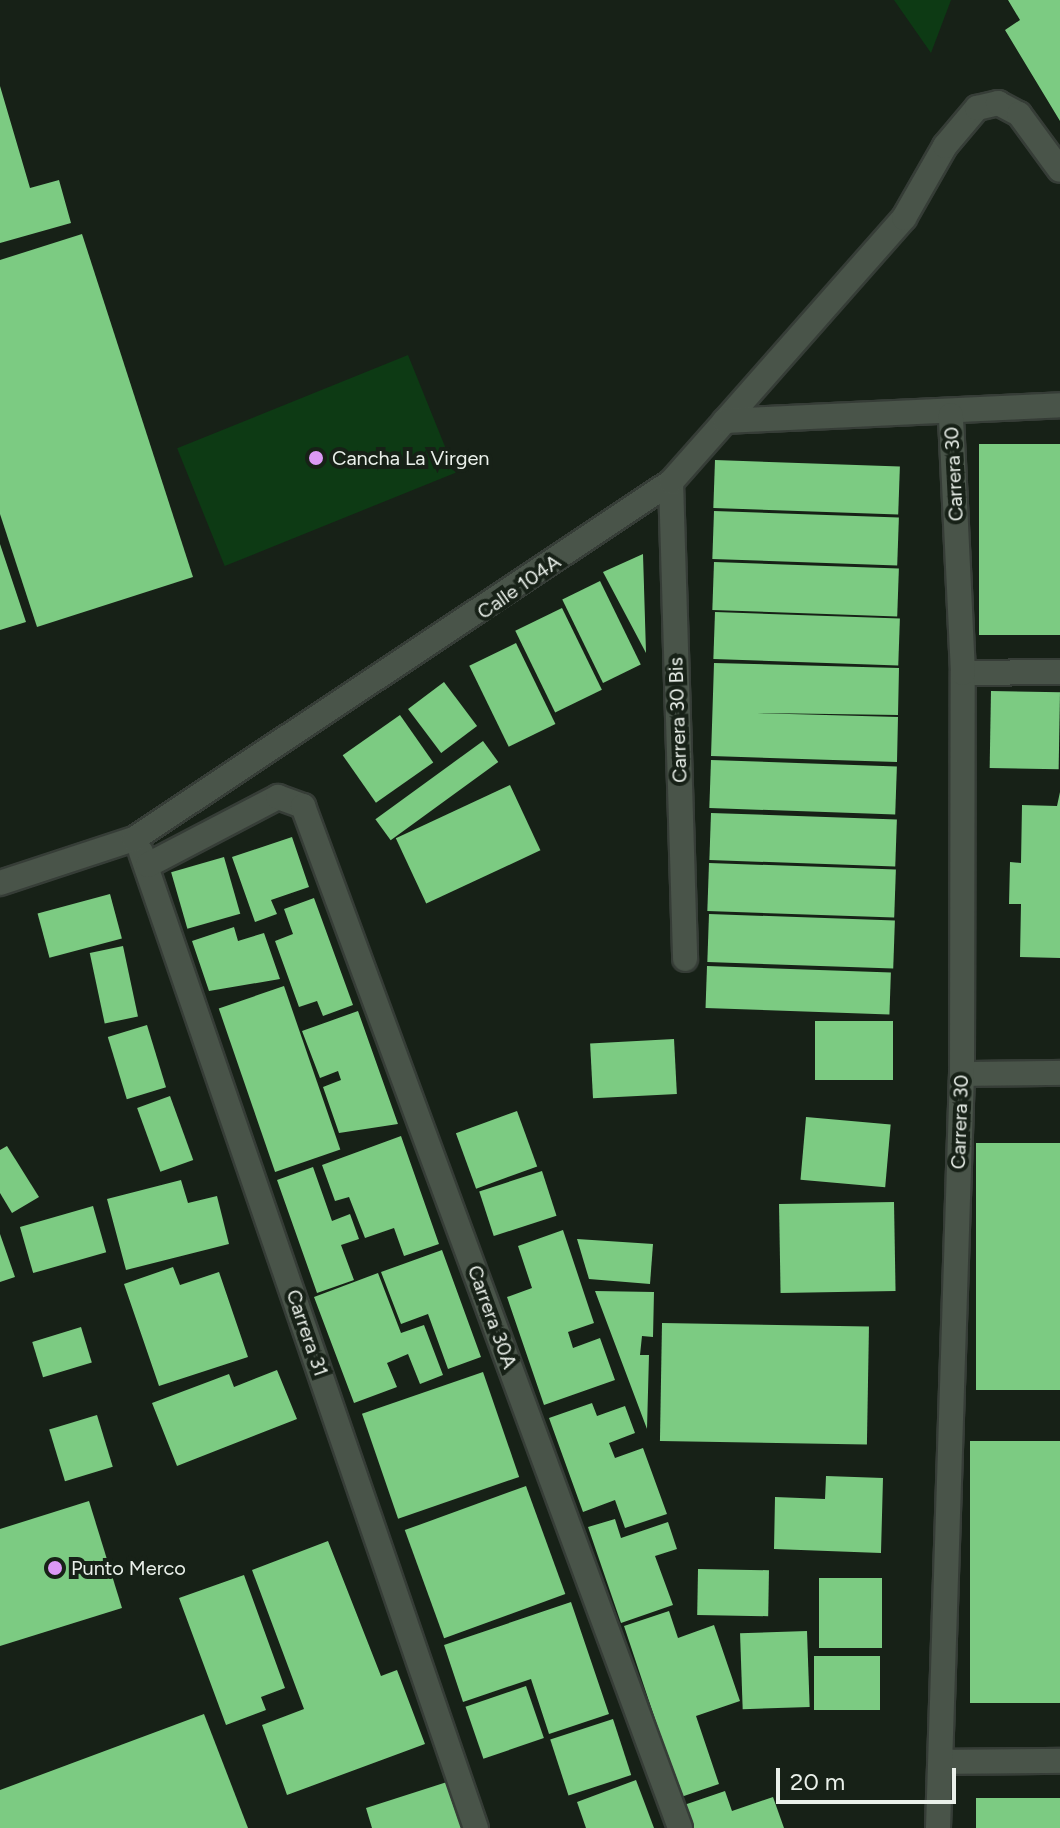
<!DOCTYPE html>
<html>
<head>
<meta charset="utf-8">
<style>
  body { margin:0 }
  #map { position:relative; width:1060px; height:1828px; overflow:hidden; background:#172117; font-family:Figtree,sans-serif }
  div>[style] { position:absolute }
  .green>* { inset:0; background:#0d3a14; transform-origin:0 0 }
  .building>* { inset:0; background:#7ccb82; transform-origin:0 0 }
  .roads { filter:drop-shadow(2px 0 #363d37) drop-shadow(-2px 0 #363d37) drop-shadow(0 2px #363d37) drop-shadow(0 -2px #363d37) }
  .lane>* { height:24px; margin:-12px; padding:0 12px; transform-origin:12px; border-radius:12px; background:#495449 }
  .street>* { height:24px; margin:-12px; padding:0 12px; transform-origin:12px; border-radius:12px; background:#495449 }
  .dots>* { width:22px; height:22px; translate:-50% -50%; box-sizing:border-box; border:4px solid #172117; border-radius:50% }
  span { translate:-50% -50%; white-space:nowrap; text-align:center; line-height:1.15; -webkit-text-stroke:8px #172117; paint-order:stroke }
  .poi-label { font-size:20px; color:#eaf0ea }
  .left { translate:0 -50%; text-align:left }
  .street-label { font-size:20px; color:#eaf0ea }
  .scale { position:absolute; left:776px; top:1768px; width:180px; height:36px; box-sizing:border-box; border:4px solid #eaf0ea; border-top:0; padding-left:10px; font-size:24px; line-height:28px; white-space:nowrap; color:#eaf0ea; -webkit-text-stroke:6px #172117; paint-order:stroke }
</style>
</head>
<body>
<div id="map">
  <div class="green">
    <i style="clip-path:polygon(894px 0,951px 0,931px 53px)"></i>
    <i style="left:408px;top:355px;width:127px;height:249px;rotate:68deg"></i>
  </div>
  <div class="building">
    <i style="clip-path:polygon(1008px 0,1060px 0,1060px 121px,1005px 30px,1020px 20px)"></i>
    <i style="clip-path:polygon(0 86px,30px 188px,59px 180px,71px 223px,0 243px)"></i>
    <i style="clip-path:polygon(82px 234px,193px 577px,37px 627px,0 514px,0 260px)"></i>
    <i style="left:1060px;top:444px;width:191px;height:81px;rotate:90deg"></i>
    <i style="left:715px;top:460px;width:185px;height:48px;rotate:2deg"></i>
    <i style="left:714px;top:511px;width:185px;height:48px;rotate:2deg"></i>
    <i style="clip-path:polygon(0 544px,26px 622px,0 630px)"></i>
    <i style="clip-path:polygon(643px 554px,646px 653px,603px 572px)"></i>
    <i style="left:714px;top:562px;width:185px;height:48px;rotate:2deg"></i>
    <i style="left:600px;top:581px;width:93px;height:42px;rotate:64deg"></i>
    <i style="left:562px;top:608px;width:91px;height:52px;rotate:64deg"></i>
    <i style="left:715px;top:612px;width:185px;height:47px;rotate:2deg"></i>
    <i style="left:516px;top:643px;width:90px;height:52px;rotate:64deg"></i>
    <i style="clip-path:polygon(714px 663px,899px 668px,898px 715px,757px 713px,898px 717px,897px 762px,711px 756px)"></i>
    <i style="left:444px;top:682px;width:55px;height:45px;rotate:53deg"></i>
    <i style="left:991px;top:691px;width:69px;height:77px;rotate:1deg"></i>
    <i style="left:400px;top:715px;width:58px;height:70px;rotate:55deg"></i>
    <i style="left:483px;top:741px;width:26px;height:133px;rotate:54deg"></i>
    <i style="left:711px;top:760px;width:186px;height:48px;rotate:2deg"></i>
    <i style="left:510px;top:785px;width:72px;height:126px;rotate:65deg"></i>
    <i style="clip-path:polygon(1060px 792px,1060px 958px,1020px 957px,1021px 904px,1009px 904px,1010px 862px,1021px 863px,1022px 805px,1057px 806px)"></i>
    <i style="left:711px;top:813px;width:186px;height:47px;rotate:2deg"></i>
    <i style="clip-path:polygon(292px 837px,309px 887px,271px 900px,277px 914px,255px 922px,232px 857px)"></i>
    <i style="left:224px;top:857px;width:59px;height:55px;rotate:74deg"></i>
    <i style="left:709px;top:863px;width:187px;height:48px;rotate:2deg"></i>
    <i style="left:110px;top:894px;width:46px;height:75px;rotate:75deg"></i>
    <i style="clip-path:polygon(314px 898px,353px 1005px,323px 1016px,317px 1001px,299px 1007px,275px 941px,293px 934px,284px 909px)"></i>
    <i style="left:709px;top:914px;width:186px;height:48px;rotate:2deg"></i>
    <i style="clip-path:polygon(234px 927px,238px 941px,264px 933px,280px 979px,209px 991px,192px 941px)"></i>
    <i style="left:123px;top:946px;width:72px;height:34px;rotate:78deg"></i>
    <i style="left:707px;top:966px;width:184px;height:42px;rotate:2deg"></i>
    <i style="left:284px;top:986px;width:173px;height:69px;rotate:71deg"></i>
    <i style="clip-path:polygon(358px 1011px,398px 1124px,339px 1133px,323px 1087px,341px 1080px,338px 1071px,320px 1078px,302px 1031px)"></i>
    <i style="left:815px;top:1021px;width:78px;height:59px"></i>
    <i style="left:147px;top:1025px;width:65px;height:41px;rotate:73deg"></i>
    <i style="left:674px;top:1039px;width:55px;height:84px;rotate:87deg"></i>
    <i style="left:170px;top:1096px;width:68px;height:35px;rotate:70deg"></i>
    <i style="left:517px;top:1111px;width:59px;height:65px;rotate:70deg"></i>
    <i style="left:806px;top:1117px;width:85px;height:63px;rotate:5deg"></i>
    <i style="clip-path:polygon(401px 1136px,439px 1244px,404px 1256px,394px 1228px,365px 1238px,349px 1197px,335px 1201px,322px 1165px)"></i>
    <i style="left:1060px;top:1143px;width:247px;height:84px;rotate:90deg"></i>
    <i style="clip-path:polygon(7px 1146px,39px 1197px,12px 1213px,0 1193px,0 1150px)"></i>
    <i style="clip-path:polygon(313px 1167px,332px 1221px,350px 1214px,359px 1239px,341px 1245px,354px 1280px,317px 1293px,277px 1180px)"></i>
    <i style="left:542px;top:1171px;width:47px;height:66px;rotate:72deg"></i>
    <i style="clip-path:polygon(181px 1180px,188px 1203px,217px 1196px,229px 1244px,126px 1270px,107px 1199px)"></i>
    <i style="left:894px;top:1202px;width:89px;height:115px;rotate:89deg"></i>
    <i style="left:93px;top:1206px;width:48px;height:76px;rotate:74deg"></i>
    <i style="clip-path:polygon(563px 1230px,594px 1323px,568px 1332px,573px 1348px,600px 1338px,615px 1380px,544px 1405px,507px 1297px,532px 1288px,518px 1246px)"></i>
    <i style="clip-path:polygon(0 1234px,15px 1277px,0 1282px)"></i>
    <i style="clip-path:polygon(577px 1239px,653px 1244px,650px 1284px,589px 1279px)"></i>
    <i style="clip-path:polygon(442px 1250px,481px 1357px,448px 1369px,428px 1314px,401px 1324px,381px 1272px)"></i>
    <i style="clip-path:polygon(173px 1267px,180px 1285px,219px 1272px,248px 1357px,159px 1386px,124px 1284px)"></i>
    <i style="clip-path:polygon(378px 1273px,401px 1333px,424px 1325px,443px 1375px,420px 1384px,408px 1354px,387px 1363px,397px 1387px,354px 1403px,314px 1297px)"></i>
    <i style="clip-path:polygon(595px 1291px,654px 1292px,653px 1337px,642px 1336px,640px 1355px,649px 1355px,647px 1429px)"></i>
    <i style="left:662px;top:1323px;width:207px;height:118px;rotate:1deg"></i>
    <i style="left:81px;top:1327px;width:37px;height:51px;rotate:73deg"></i>
    <i style="clip-path:polygon(277px 1370px,297px 1419px,177px 1466px,152px 1403px,229px 1374px,234px 1387px)"></i>
    <i style="left:483px;top:1372px;width:111px;height:128px;rotate:71deg"></i>
    <i style="clip-path:polygon(592px 1403px,597px 1416px,625px 1406px,635px 1433px,609px 1443px,615px 1458px,643px 1448px,667px 1514px,625px 1528px,615px 1500px,583px 1512px,549px 1418px)"></i>
    <i style="left:97px;top:1415px;width:54px;height:50px;rotate:73deg"></i>
    <i style="left:970px;top:1441px;width:90px;height:262px"></i>
    <i style="clip-path:polygon(826px 1476px,883px 1478px,881px 1553px,774px 1549px,775px 1497px,825px 1499px)"></i>
    <i style="left:526px;top:1486px;width:115px;height:129px;rotate:70deg"></i>
    <i style="clip-path:polygon(89px 1501px,122px 1608px,0 1646px,0 1529px)"></i>
    <i style="clip-path:polygon(615px 1519px,621px 1538px,668px 1522px,677px 1549px,655px 1556px,673px 1605px,621px 1623px,588px 1527px)"></i>
    <i style="clip-path:polygon(328px 1541px,381px 1676px,397px 1670px,425px 1744px,287px 1795px,262px 1725px,304px 1709px,252px 1570px)"></i>
    <i style="left:698px;top:1569px;width:71px;height:46px;rotate:1deg"></i>
    <i style="clip-path:polygon(244px 1575px,285px 1688px,261px 1697px,266px 1710px,226px 1725px,179px 1598px)"></i>
    <i style="left:819px;top:1578px;width:63px;height:70px"></i>
    <i style="clip-path:polygon(571px 1602px,609px 1714px,549px 1734px,531px 1679px,463px 1702px,444px 1645px)"></i>
    <i style="clip-path:polygon(669px 1611px,678px 1638px,714px 1625px,740px 1701px,696px 1716px,719px 1784px,681px 1797px,624px 1626px)"></i>
    <i style="left:807px;top:1631px;width:76px;height:67px;rotate:88deg"></i>
    <i style="left:814px;top:1656px;width:66px;height:54px"></i>
    <i style="left:526px;top:1686px;width:55px;height:64px;rotate:71deg"></i>
    <i style="clip-path:polygon(204px 1714px,248px 1828px,0 1828px,0 1790px)"></i>
    <i style="left:613px;top:1719px;width:59px;height:66px;rotate:72deg"></i>
    <i style="clip-path:polygon(636px 1780px,654px 1828px,586px 1828px,577px 1802px)"></i>
    <i style="clip-path:polygon(447px 1782px,462px 1828px,372px 1828px,366px 1808px)"></i>
    <i style="clip-path:polygon(725px 1791px,732px 1811px,773px 1797px,784px 1828px,692px 1828px,684px 1805px)"></i>
    <i style="left:1060px;top:1798px;width:30px;height:84px;rotate:90deg"></i>
  </div>
  <div class="roads">
    <div class="lane">
      <i style="left:725px;top:421px;width:271px;rotate:-48.6deg"></i>
      <i style="left:904px;top:218px;width:83px;rotate:-60.3deg"></i>
      <i style="left:945px;top:146px;width:50px;rotate:-49.9deg"></i>
      <i style="left:977px;top:108px;width:22px;rotate:-13deg"></i>
      <i style="left:998px;top:103px;width:24px;rotate:28deg"></i>
      <i style="left:1019px;top:114px;width:69px;rotate:53.8deg"></i>
    </div>
    <div class="street">
      <i style="left:671px;top:482px;width:477px;rotate:88.3deg"></i>
      <i style="left:963px;top:673px;width:97px;rotate:-0.6deg"></i>
      <i style="left:141px;top:852px;width:1032px;rotate:71.06deg"></i>
      <i style="left:148px;top:865px;width:147px;rotate:-27.6deg"></i>
      <i style="left:278px;top:797px;width:27px;rotate:20deg"></i>
      <i style="left:303px;top:806px;width:1089px;rotate:69.75deg"></i>
      <i style="left:0;top:883px;width:141px;rotate:-18.2deg"></i>
      <i style="left:134px;top:839px;width:645px;rotate:-33.62deg"></i>
      <i style="left:671px;top:482px;width:81px;rotate:-48.5deg"></i>
      <i style="left:725px;top:421px;width:335px;rotate:-2.7deg"></i>
      <i style="left:962px;top:1074px;width:98px;rotate:-0.6deg"></i>
      <i style="left:941px;top:1762px;width:119px;rotate:-0.5deg"></i>
      <i style="left:938px;top:1828px;width:754px;rotate:-88.18deg"></i>
      <i style="left:962px;top:1074px;width:401px;rotate:-89.9deg"></i>
      <i style="left:963px;top:673px;width:258px;rotate:-92.7deg"></i>
    </div>
  </div>
  <div class="dots">
    <i style="left:316px;top:458px;background:#dc99f5"></i>
    <i style="left:55px;top:1568px;background:#dc99f5"></i>
  </div>
  <div class="poi-label">
    <span class="left" style="left:332px;top:458px">Cancha La Virgen</span>
    <span class="left" style="left:71px;top:1568px">Punto Merco</span>
  </div>
  <div class="street-label">
    <span style="left:954px;top:474px;rotate:-93deg">Carrera 30</span>
    <span style="left:519px;top:587px;rotate:-35deg">Calle 104A</span>
    <span style="left:678px;top:720px;rotate:-92deg">Carrera 30 Bis</span>
    <span style="left:960px;top:1122px;rotate:-88deg">Carrera 30</span>
    <span style="left:492px;top:1317px;rotate:70deg">Carrera 30A</span>
    <span style="left:307px;top:1333px;rotate:71deg">Carrera 31</span>
  </div>
  <div class="scale">20 m</div>
</div>
</body>
</html>
